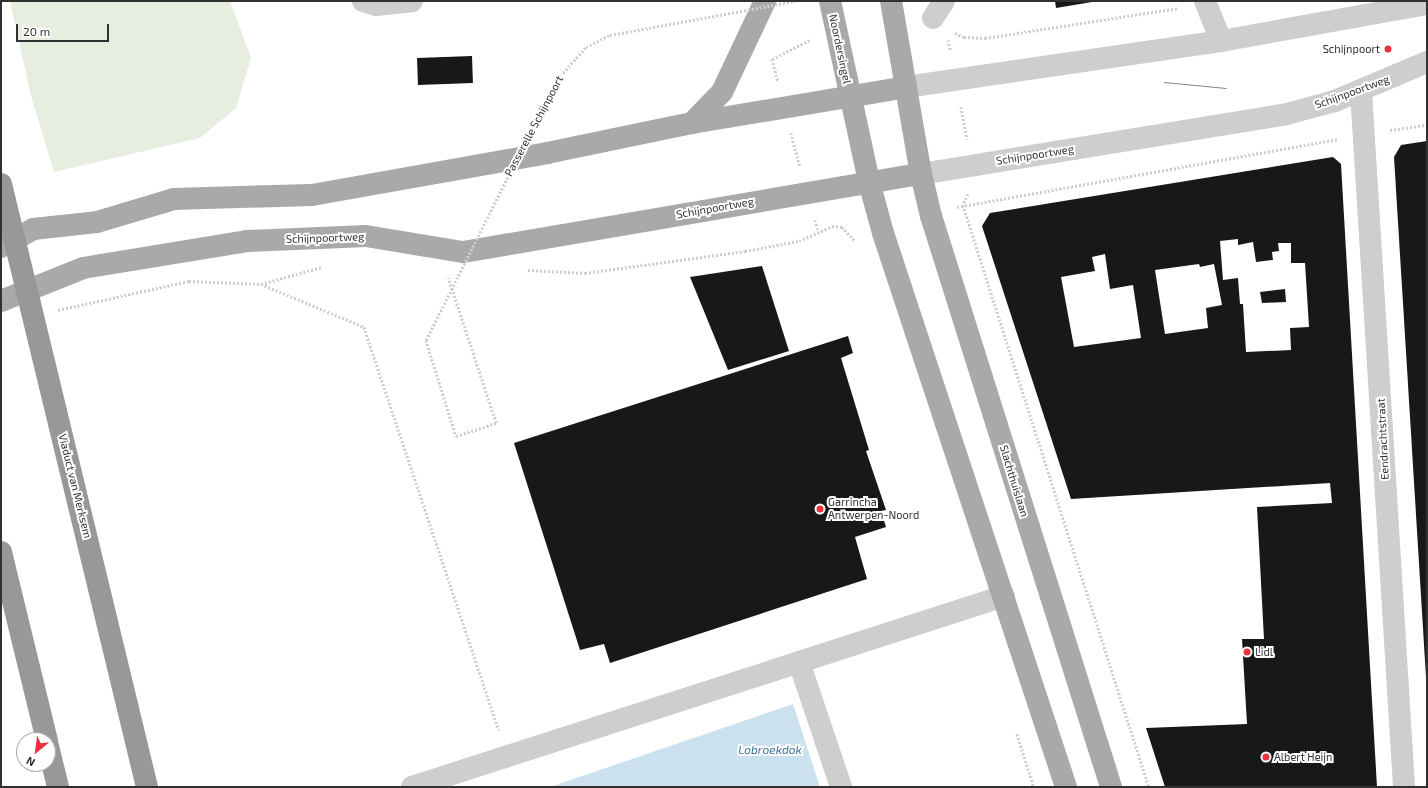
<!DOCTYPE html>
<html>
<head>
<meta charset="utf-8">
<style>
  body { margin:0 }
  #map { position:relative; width:1428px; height:788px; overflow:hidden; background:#fff; font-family:"Exo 2",sans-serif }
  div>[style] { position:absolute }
  .green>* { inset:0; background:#e7eee0 }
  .water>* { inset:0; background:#cce1ee }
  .building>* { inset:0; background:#181818; transform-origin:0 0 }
  .path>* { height:2.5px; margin-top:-1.25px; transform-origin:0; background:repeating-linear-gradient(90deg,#cecece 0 2px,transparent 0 4px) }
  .minor>* { height:22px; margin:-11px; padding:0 11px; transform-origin:11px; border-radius:11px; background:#cecece }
  .major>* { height:22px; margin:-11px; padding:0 11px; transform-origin:11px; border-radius:11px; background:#a9a9a9 }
  .highway>* { height:22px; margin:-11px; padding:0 11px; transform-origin:11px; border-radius:11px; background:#989898 }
  .tram>* { height:1px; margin:-0.5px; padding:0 0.5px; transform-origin:0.5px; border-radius:0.5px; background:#868686 }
  .path-bridge>* { height:2.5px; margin-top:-1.25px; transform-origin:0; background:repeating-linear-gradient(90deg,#cecece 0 2px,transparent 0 4px) }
  .highway-bridge>* { height:22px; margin:-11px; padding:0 11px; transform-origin:11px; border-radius:11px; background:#989898 }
  .dots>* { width:11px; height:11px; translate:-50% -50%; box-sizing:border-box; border:2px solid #fff; border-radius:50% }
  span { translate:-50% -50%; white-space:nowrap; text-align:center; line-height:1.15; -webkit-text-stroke:4px #fff; paint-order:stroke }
  .street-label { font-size:11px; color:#313131 }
  .poi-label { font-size:11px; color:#313131 }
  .right { translate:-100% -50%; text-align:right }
  .left { translate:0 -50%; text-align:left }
  .water-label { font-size:12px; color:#3c7497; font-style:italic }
  .frame { position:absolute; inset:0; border:2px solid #313131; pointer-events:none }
  .north { position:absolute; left:16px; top:732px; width:40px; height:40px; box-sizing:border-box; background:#fff; border:1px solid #adadad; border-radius:50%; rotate:209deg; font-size:11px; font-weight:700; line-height:16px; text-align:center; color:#313131 }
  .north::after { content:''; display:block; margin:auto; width:14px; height:18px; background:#ea323f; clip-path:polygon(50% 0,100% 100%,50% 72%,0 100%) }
  .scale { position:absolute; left:16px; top:24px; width:93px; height:18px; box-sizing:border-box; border:2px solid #313131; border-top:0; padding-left:5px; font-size:12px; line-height:14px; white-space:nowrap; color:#313131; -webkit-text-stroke:3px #fff; paint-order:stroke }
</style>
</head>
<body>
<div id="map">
  <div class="green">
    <i style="clip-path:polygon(10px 1px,230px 1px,251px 58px,236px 108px,200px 138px,54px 172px,31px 96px)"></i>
  </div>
  <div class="water">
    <i style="clip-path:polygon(793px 704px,820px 787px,550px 787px)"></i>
  </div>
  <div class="building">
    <i style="clip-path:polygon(1055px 1px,1092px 1px,1092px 2px,1056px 8px)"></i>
    <i style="left:472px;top:56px;width:27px;height:55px;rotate:88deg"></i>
    <i style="clip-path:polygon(1427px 141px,1427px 677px,1426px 677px,1394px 157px,1401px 145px)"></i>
    <i style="clip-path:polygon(evenodd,1333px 157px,1341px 164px,1377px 787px,1165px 787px,1146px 728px,1247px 724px,1242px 639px,1264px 639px,1257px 507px,1332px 503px,1330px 483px,1071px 499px,982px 226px,990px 213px,1333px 157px,1238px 239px,1238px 245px,1253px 242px,1256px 262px,1273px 260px,1272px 252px,1279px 251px,1278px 243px,1291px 243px,1291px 263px,1305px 263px,1309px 327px,1290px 328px,1291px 350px,1246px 352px,1243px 304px,1240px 304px,1238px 278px,1223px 280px,1220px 241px,1238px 239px,1333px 157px,1105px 254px,1110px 289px,1133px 285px,1141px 338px,1074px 347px,1061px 277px,1095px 271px,1092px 257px,1105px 254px,1333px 157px,1199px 264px,1200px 267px,1214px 264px,1222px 305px,1206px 308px,1208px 328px,1165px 334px,1155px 270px,1199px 264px)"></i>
    <i style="clip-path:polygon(762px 266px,789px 351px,728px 370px,690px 277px)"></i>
    <i style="clip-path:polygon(1285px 289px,1286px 302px,1262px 303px,1260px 292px)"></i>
    <i style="clip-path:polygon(848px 336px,853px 353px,841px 358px,869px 450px,866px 451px,886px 510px,881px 511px,886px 527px,855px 537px,867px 579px,610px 663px,604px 644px,580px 650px,514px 443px)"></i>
  </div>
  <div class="path">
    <i style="left:955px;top:33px;width:10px;rotate:24deg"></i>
    <i style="left:964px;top:37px;width:21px;rotate:3deg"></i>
    <i style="left:985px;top:38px;width:196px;rotate:-8.8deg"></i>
    <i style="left:948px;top:40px;width:12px;rotate:76deg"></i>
    <i style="left:772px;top:59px;width:24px;rotate:75deg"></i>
    <i style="left:772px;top:59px;width:42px;rotate:-26.6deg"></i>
    <i style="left:961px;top:107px;width:33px;rotate:79deg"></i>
    <i style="left:1390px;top:130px;width:37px;rotate:-8deg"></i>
    <i style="left:791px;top:133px;width:35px;rotate:75deg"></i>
    <i style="left:968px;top:194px;width:12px;rotate:114deg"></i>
    <i style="left:963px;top:205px;width:611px;rotate:72.28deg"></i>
    <i style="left:957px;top:207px;width:386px;rotate:-10.1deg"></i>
    <i style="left:815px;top:220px;width:10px;rotate:73deg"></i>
    <i style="left:528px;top:270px;width:57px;rotate:3deg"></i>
    <i style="left:585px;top:273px;width:162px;rotate:-7.8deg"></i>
    <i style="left:745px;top:251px;width:55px;rotate:-10.5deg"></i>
    <i style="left:799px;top:241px;width:36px;rotate:-24deg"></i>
    <i style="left:832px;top:226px;width:10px;rotate:6deg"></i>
    <i style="left:842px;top:227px;width:19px;rotate:47deg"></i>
    <i style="left:261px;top:284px;width:112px;rotate:22.7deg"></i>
    <i style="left:364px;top:327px;width:425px;rotate:71.5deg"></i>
    <i style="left:58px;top:310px;width:134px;rotate:-12.5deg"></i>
    <i style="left:189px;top:281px;width:72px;rotate:2.4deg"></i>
    <i style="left:261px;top:284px;width:63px;rotate:-15.6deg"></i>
    <i style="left:426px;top:340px;width:101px;rotate:72.6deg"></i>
    <i style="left:456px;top:436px;width:42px;rotate:-18deg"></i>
    <i style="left:496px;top:423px;width:153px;rotate:-108.3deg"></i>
    <i style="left:1017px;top:734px;width:56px;rotate:72.2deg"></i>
  </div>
  <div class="minor">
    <i style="left:363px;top:1px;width:14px;rotate:17deg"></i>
    <i style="left:376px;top:5px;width:36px;rotate:-6deg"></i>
    <i style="left:1205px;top:1px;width:43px;rotate:68.2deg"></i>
    <i style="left:933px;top:18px;width:20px;rotate:-57deg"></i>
    <i style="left:906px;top:87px;width:318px;rotate:-8.3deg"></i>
    <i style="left:1221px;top:41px;width:209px;rotate:-10.2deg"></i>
    <i style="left:1361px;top:91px;width:697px;rotate:86.46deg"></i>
    <i style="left:921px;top:174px;width:367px;rotate:-9.3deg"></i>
    <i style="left:1283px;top:115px;width:54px;rotate:-15.1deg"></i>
    <i style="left:1335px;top:101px;width:100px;rotate:-23deg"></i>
    <i style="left:799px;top:662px;width:132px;rotate:71.4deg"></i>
    <i style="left:412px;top:787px;width:622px;rotate:-17.88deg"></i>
  </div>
  <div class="major">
    <i style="left:830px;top:1px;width:185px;rotate:77.8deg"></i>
    <i style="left:869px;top:182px;width:53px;rotate:74.6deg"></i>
    <i style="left:883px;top:233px;width:583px;rotate:71.72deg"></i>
    <i style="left:891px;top:1px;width:176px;rotate:80.2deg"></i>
    <i style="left:921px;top:174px;width:43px;rotate:76.6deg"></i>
    <i style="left:931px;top:216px;width:599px;rotate:72.5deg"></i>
    <i style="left:692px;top:123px;width:43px;rotate:-45.9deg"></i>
    <i style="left:722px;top:92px;width:101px;rotate:-64.7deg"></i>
    <i style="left:1px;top:247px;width:37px;rotate:-29deg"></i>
    <i style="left:33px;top:229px;width:64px;rotate:-6.2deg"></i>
    <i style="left:97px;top:222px;width:80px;rotate:-16.6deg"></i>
    <i style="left:174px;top:199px;width:138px;rotate:-1.7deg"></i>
    <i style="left:312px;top:195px;width:239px;rotate:-10.1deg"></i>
    <i style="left:547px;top:153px;width:148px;rotate:-11.7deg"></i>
    <i style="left:692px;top:123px;width:217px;rotate:-9.5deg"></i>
    <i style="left:1px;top:301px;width:88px;rotate:-21.9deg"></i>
    <i style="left:83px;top:268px;width:166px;rotate:-9.3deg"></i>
    <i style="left:247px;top:241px;width:119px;rotate:-2.4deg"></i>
    <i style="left:366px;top:236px;width:98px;rotate:9.4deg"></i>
    <i style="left:463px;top:252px;width:465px;rotate:-9.7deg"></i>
  </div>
  <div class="highway">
    <i style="left:1px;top:552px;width:194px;rotate:76.3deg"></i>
    <i style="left:48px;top:746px;width:42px;rotate:76.3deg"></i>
  </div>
  <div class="tram">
    <i style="left:1164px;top:82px;width:62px;rotate:5.5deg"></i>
  </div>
  <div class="path-bridge">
    <i style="left:426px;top:340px;width:288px;rotate:-63.4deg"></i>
    <i style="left:555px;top:82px;width:47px;rotate:-48.5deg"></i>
    <i style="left:586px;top:47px;width:27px;rotate:-27deg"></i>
    <i style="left:610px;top:35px;width:189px;rotate:-10.4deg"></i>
  </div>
  <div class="highway-bridge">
    <i style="left:1px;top:184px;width:620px;rotate:76.39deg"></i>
  </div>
  <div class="dots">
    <i style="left:1388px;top:49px;background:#ea323f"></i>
    <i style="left:820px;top:509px;background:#ea323f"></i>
    <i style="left:1247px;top:652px;background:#ea323f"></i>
    <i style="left:1266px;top:757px;background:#ea323f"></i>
  </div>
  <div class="street-label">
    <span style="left:840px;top:49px;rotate:78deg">Noordersingel</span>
    <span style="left:1352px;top:92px;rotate:-20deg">Schijnpoortweg</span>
    <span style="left:534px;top:126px;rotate:-62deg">Passerelle Schijnpoort</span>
    <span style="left:1035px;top:155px;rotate:-9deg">Schijnpoortweg</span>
    <span style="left:715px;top:208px;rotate:-10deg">Schijnpoortweg</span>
    <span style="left:325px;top:238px;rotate:-2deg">Schijnpoortweg</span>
    <span style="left:1383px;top:439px;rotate:-93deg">Eendrachtstraat</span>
    <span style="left:1014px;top:481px;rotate:73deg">Slachthuislaan</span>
    <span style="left:75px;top:486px;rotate:76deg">Viaduct van Merksem</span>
  </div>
  <div class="poi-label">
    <span class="right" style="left:1380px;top:49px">Schijnpoort</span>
    <span class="left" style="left:828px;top:509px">Garrincha<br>Antwerpen-Noord</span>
    <span class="left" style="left:1255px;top:652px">Lidl</span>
    <span class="left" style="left:1274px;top:757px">Albert Heijn</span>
  </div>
  <div class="water-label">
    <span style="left:770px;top:750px">Lobroekdok</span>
  </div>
  <div class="frame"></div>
  <div class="north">N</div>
  <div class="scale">20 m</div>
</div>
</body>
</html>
